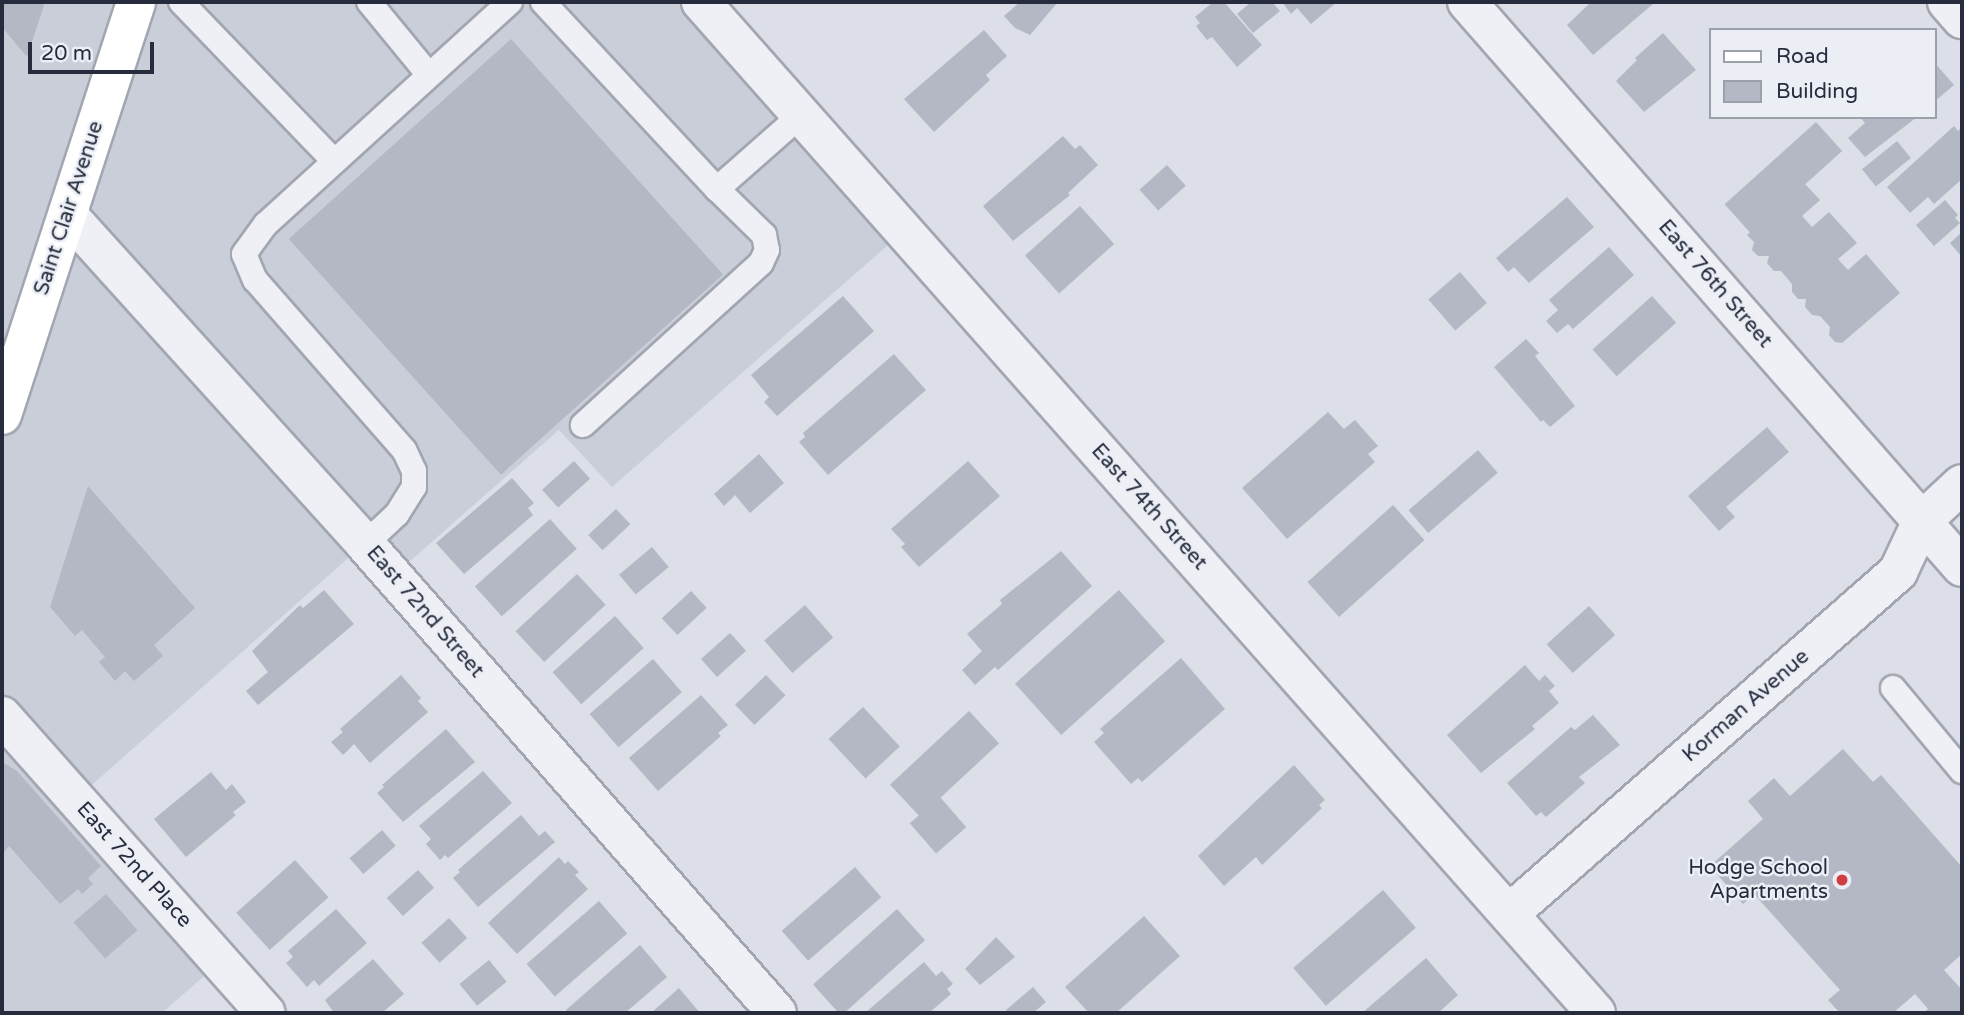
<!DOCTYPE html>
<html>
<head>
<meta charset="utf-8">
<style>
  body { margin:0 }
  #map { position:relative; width:1964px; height:1015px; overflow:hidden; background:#dcdfe7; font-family:"Varela Round",sans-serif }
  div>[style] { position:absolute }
  .built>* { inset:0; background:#caced9 }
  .building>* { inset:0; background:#b3b8c4; transform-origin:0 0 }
  .roads { filter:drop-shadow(2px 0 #a2a6b1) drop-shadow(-2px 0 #a2a6b1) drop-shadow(0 2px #a2a6b1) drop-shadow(0 -2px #a2a6b1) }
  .lane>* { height:24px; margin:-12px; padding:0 12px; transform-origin:12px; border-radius:12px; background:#eff0f5 }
  .street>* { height:38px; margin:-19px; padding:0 19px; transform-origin:19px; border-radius:19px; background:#eff0f5 }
  .secondary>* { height:38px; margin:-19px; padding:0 19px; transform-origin:19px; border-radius:19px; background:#fff }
  .dots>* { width:19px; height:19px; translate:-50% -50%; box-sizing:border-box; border:4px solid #ebeef5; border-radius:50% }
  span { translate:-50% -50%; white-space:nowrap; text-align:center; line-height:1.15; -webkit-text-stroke:5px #ebeef5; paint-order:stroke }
  .street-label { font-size:21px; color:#262c3d }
  .poi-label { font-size:21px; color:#262c3d }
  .right { translate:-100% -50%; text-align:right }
  .frame { position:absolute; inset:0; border:4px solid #262c3d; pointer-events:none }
  .legend { position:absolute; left:1709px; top:28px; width:228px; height:91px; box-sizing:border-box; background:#ebeef5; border:2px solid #9ca0ab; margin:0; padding:9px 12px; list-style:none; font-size:21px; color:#262c3d }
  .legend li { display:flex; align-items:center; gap:14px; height:35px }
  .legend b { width:35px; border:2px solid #9ca0ab }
  .scale { position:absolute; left:28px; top:42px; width:126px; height:32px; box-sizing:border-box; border:4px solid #262c3d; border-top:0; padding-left:9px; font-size:21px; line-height:24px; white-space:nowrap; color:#262c3d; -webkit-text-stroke:5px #ebeef5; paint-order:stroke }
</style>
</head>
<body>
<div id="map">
  <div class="built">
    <i style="clip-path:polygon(2px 2px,701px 2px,904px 231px,612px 487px,559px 430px,393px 576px,364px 544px,76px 799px,220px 962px,162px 1013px,2px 1013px)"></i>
  </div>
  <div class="building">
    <i style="clip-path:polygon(2px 2px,45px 2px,27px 57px,2px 27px)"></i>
    <i style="clip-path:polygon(1020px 2px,1056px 2px,1057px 3px,1030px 35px,1015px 28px,1004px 16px)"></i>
    <i style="clip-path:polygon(1213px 2px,1224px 2px,1262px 45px,1237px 67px,1212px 37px,1207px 40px,1196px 26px,1200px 23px,1195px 17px)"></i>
    <i style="clip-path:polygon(1251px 2px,1272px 2px,1280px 11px,1253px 33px,1237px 14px)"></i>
    <i style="clip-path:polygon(1282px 2px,1337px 2px,1311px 24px,1297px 8px,1291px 14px)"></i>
    <i style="clip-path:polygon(1591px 2px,1651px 2px,1653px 4px,1593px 55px,1567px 25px)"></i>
    <i style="clip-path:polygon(984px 30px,1007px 56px,986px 75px,990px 80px,934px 132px,904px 99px)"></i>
    <i style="clip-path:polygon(1663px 33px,1696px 70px,1644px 112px,1616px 81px,1637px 60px,1635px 58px)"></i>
    <i style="left:511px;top:39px;width:317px;height:299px;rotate:48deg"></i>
    <i style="clip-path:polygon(1934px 62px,1954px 85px,1934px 102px)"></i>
    <i style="clip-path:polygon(1860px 117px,1917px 117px,1865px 157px,1848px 138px,1865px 123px)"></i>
    <i style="left:1816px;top:122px;width:39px;height:123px;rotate:48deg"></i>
    <i style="clip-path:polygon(1954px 126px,1958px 131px,1962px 127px,1962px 179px,1934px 204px,1928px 197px,1910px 213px,1887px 187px)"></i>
    <i style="clip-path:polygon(1063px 136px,1075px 149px,1080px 145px,1098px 165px,1068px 193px,1070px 195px,1013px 241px,983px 206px)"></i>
    <i style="left:1897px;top:141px;width:22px;height:45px;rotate:51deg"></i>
    <i style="left:1167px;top:165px;width:28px;height:37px;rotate:48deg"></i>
    <i style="clip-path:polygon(1805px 184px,1820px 200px,1802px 216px,1812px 227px,1829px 212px,1857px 243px,1838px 259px,1848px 270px,1866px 254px,1900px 293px,1842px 343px,1835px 342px,1829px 335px,1830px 327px,1820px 316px,1812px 315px,1805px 307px,1806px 299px,1798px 299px,1792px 292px,1792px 284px,1781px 271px,1774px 271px,1767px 263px,1769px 256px,1758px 256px,1752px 250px,1754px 242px,1747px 235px)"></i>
    <i style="clip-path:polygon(1567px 197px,1594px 227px,1529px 283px,1514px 267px,1508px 272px,1496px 258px)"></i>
    <i style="clip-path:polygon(1945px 200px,1958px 215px,1955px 218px,1960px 223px,1934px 246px,1916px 225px)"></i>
    <i style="left:1080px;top:206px;width:51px;height:74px;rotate:48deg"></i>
    <i style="clip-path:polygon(1962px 232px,1962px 257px,1950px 243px)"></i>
    <i style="clip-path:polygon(1609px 247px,1634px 275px,1573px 329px,1568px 324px,1557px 333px,1546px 321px,1558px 310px,1549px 300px)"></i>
    <i style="left:1460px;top:272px;width:41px;height:42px;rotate:49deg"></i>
    <i style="clip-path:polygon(843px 296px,874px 331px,777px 416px,764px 402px,769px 397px,751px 375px)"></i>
    <i style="left:1652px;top:296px;width:36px;height:80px;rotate:48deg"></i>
    <i style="clip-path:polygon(1526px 339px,1539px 353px,1535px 356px,1575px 406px,1550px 427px,1543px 420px,1541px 422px,1494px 367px)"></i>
    <i style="clip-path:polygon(894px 354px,926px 390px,828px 475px,799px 442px,805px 437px,803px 433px)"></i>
    <i style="clip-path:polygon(1328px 412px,1344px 429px,1355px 420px,1378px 446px,1368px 454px,1375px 462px,1287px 539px,1242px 488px)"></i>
    <i style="clip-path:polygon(1767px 427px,1789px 452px,1726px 507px,1735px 517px,1719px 531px,1688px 496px)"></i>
    <i style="left:1478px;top:450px;width:30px;height:92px;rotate:49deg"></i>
    <i style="clip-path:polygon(759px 454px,784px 483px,750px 513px,735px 495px,724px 506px,714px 494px)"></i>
    <i style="left:574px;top:461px;width:24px;height:43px;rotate:48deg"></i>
    <i style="clip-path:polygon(968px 461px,1000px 496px,919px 567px,901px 547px,905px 544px,891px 529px)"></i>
    <i style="clip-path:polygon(512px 478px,534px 503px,528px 508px,533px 515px,464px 574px,436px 543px)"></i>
    <i style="clip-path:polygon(88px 486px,195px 608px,154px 645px,163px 656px,134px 681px,125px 671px,115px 681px,99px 662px,105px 657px,82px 630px,75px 636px,50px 607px)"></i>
    <i style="left:1393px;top:505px;width:47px;height:115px;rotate:48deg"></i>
    <i style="left:616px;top:509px;width:21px;height:38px;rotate:47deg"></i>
    <i style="left:550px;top:519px;width:40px;height:101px;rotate:48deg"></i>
    <i style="left:652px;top:547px;width:26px;height:43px;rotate:50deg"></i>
    <i style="clip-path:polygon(1061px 551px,1092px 586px,998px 670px,995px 667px,975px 685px,962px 670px,982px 651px,967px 634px,1002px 604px,1000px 600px)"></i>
    <i style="left:577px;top:574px;width:42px;height:84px;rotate:47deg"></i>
    <i style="clip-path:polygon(324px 590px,354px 624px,258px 705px,246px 691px,268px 672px,252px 651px,300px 605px,303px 608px)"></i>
    <i style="left:1119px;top:590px;width:69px;height:140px;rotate:48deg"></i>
    <i style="left:691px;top:591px;width:23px;height:40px;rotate:47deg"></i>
    <i style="left:805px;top:605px;width:43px;height:54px;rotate:49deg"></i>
    <i style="left:1589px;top:606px;width:39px;height:57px;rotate:48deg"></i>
    <i style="left:615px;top:616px;width:43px;height:84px;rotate:48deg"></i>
    <i style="left:730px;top:633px;width:24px;height:39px;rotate:48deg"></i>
    <i style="clip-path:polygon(1181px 658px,1225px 709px,1142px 782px,1138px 778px,1131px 784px,1094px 742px,1104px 733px,1100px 729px)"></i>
    <i style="left:653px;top:659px;width:44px;height:84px;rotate:49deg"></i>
    <i style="clip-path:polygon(1525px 665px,1539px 681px,1545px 675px,1555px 686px,1549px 691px,1559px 703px,1532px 726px,1535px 729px,1481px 773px,1447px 735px)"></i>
    <i style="clip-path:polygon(401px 675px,421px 698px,418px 701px,428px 712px,370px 763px,354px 744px,343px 755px,331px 742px,343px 732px,340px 729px)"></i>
    <i style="left:766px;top:675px;width:28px;height:43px;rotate:46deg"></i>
    <i style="clip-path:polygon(701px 695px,728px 725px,718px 733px,721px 736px,658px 791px,629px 758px)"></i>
    <i style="left:863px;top:707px;width:54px;height:47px;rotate:47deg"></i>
    <i style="left:969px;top:711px;width:44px;height:108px;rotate:47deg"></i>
    <i style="clip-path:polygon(1593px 715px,1620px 745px,1579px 777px,1585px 783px,1546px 817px,1541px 812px,1536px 816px,1507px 783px,1571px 727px,1575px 730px)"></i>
    <i style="clip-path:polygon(446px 729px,475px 762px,403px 822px,377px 793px,384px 787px,382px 785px)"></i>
    <i style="clip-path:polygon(1843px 749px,1873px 782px,1881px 775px,1962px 867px,1962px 954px,1944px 970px,1962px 990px,1962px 1013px,1923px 1013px,1928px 1009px,1915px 994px,1893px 1013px,1840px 1013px,1828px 1000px,1840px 990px,1754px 894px,1743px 904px,1710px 866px,1763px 819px,1748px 801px,1774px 778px,1790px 796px)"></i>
    <i style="clip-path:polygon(2px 762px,17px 771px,101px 866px,88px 878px,93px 884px,82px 894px,78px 889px,60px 904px,9px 846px,2px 854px)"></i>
    <i style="clip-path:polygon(1294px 765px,1325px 800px,1319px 805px,1322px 808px,1262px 865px,1256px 857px,1224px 886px,1198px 856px)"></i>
    <i style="clip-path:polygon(483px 771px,512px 803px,448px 858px,445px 855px,440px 860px,426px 844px,431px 839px,419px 826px)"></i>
    <i style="clip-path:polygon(211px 772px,226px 790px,232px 784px,246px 802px,233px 812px,236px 815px,186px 857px,154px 819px)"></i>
    <i style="left:940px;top:797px;width:40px;height:40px;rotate:49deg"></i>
    <i style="clip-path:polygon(521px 815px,539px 836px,545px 831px,555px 842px,478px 907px,453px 878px,460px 872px,458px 870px)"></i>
    <i style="left:382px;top:830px;width:21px;height:43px;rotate:49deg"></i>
    <i style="clip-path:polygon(559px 857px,565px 864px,568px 861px,579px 872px,575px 875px,588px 889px,517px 954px,488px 923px)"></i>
    <i style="left:295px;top:860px;width:50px;height:79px;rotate:48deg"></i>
    <i style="left:855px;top:867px;width:40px;height:97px;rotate:49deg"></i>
    <i style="left:418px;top:870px;width:24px;height:42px;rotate:48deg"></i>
    <i style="left:1383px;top:890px;width:50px;height:119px;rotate:49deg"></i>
    <i style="left:106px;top:894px;width:48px;height:43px;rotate:49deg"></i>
    <i style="left:599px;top:901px;width:43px;height:96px;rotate:49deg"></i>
    <i style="clip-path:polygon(336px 909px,367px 943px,319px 986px,314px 980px,307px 987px,286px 963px,293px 957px,288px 951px)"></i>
    <i style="left:897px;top:909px;width:42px;height:113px;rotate:48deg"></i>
    <i style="clip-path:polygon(1144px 916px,1180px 956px,1116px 1013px,1089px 1013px,1065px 987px)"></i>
    <i style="left:449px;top:918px;width:27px;height:37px;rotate:48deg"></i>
    <i style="clip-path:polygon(996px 937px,1015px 957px,980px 985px,965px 969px)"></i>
    <i style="clip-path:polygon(640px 945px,667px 977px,625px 1013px,569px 1013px,566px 1010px)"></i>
    <i style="clip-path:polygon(1426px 958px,1458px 995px,1438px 1013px,1362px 1013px)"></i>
    <i style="clip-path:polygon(373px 959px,404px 994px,382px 1013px,334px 1013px,325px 1000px)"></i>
    <i style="left:489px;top:960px;width:28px;height:38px;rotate:51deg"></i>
    <i style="clip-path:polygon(924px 962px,936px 976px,942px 971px,953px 984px,947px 989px,951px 994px,929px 1013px,865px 1013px)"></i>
    <i style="clip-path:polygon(1033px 987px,1046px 1002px,1033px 1013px,1009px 1013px,1006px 1010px)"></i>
    <i style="clip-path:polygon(679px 988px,700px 1013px,651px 1013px)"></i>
  </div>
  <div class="roads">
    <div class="lane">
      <i style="left:181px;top:2px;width:221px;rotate:46.1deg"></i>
      <i style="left:369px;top:2px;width:94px;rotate:50.6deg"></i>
      <i style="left:543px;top:2px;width:255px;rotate:47.1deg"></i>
      <i style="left:717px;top:189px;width:66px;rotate:44.4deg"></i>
      <i style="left:764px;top:235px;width:15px;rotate:79deg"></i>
      <i style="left:767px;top:250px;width:14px;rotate:115deg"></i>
      <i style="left:761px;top:263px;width:241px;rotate:137.7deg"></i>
      <i style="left:717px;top:189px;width:112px;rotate:-41.4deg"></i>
      <i style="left:365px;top:544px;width:44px;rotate:-43.2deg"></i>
      <i style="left:397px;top:514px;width:32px;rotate:-58deg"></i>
      <i style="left:414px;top:487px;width:16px;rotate:-90deg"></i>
      <i style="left:414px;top:471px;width:23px;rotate:-115deg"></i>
      <i style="left:404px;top:450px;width:226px;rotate:-131.2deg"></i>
      <i style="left:255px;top:280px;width:28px;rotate:-113deg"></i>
      <i style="left:244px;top:254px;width:37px;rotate:-54deg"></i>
      <i style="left:266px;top:224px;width:330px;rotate:-42.3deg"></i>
      <i style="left:1893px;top:688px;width:108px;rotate:50.3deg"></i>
    </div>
    <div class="street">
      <i style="left:701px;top:2px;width:1350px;rotate:48.48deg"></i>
      <i style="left:1467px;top:2px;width:751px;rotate:48.78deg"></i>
      <i style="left:1947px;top:2px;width:23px;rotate:49deg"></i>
      <i style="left:68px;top:215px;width:443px;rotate:47.9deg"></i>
      <i style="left:365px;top:544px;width:624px;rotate:48.7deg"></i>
      <i style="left:2px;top:716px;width:397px;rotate:48.4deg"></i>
      <i style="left:1509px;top:914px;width:518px;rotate:-41.32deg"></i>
      <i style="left:1898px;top:572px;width:56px;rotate:-64.8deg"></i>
      <i style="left:1922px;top:521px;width:54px;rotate:-42.8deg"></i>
    </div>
    <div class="secondary">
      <i style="left:2px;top:415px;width:434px;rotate:-72deg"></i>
    </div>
  </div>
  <div class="dots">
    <i style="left:1842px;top:880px;background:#d03d42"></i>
  </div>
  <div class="street-label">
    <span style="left:69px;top:208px;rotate:-72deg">Saint Clair Avenue</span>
    <span style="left:1715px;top:284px;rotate:49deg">East 76th Street</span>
    <span style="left:1149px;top:507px;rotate:48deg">East 74th Street</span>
    <span style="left:425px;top:612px;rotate:49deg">East 72nd Street</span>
    <span style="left:1746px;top:706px;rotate:-41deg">Korman Avenue</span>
    <span style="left:134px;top:865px;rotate:48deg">East 72nd Place</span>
  </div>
  <div class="poi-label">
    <span class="right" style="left:1828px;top:880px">Hodge School<br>Apartments</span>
  </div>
  <div class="frame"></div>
  <ul class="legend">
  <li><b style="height:9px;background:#fff"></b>Road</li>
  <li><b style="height:19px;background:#b3b8c4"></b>Building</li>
  </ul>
  <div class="scale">20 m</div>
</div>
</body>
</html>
